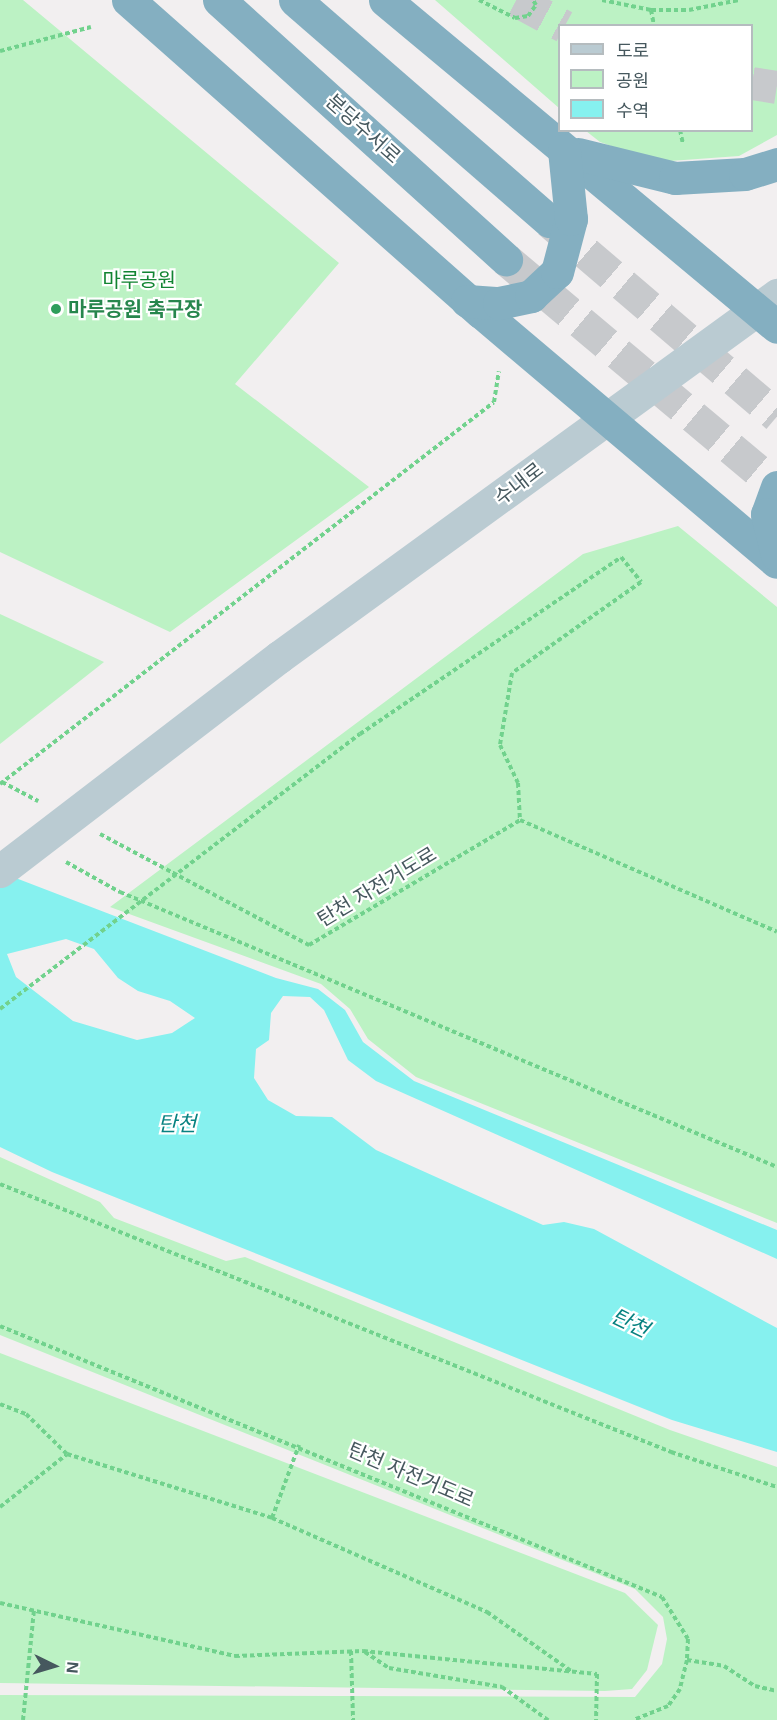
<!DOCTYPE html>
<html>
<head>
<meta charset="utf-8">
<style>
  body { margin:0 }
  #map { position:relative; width:777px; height:1720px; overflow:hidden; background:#f2eff0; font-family:Helvetica,"Noto Sans KR",sans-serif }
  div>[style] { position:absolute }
  .green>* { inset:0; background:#bcf2c4 }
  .water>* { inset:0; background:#86f1ef }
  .highway-tunnel>* { height:33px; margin-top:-16.5px; transform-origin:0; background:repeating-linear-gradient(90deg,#c7c9cc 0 33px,transparent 0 49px) }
  .path>* { height:4px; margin-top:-2px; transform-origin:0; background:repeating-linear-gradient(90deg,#71d28d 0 4.5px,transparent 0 7.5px) }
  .secondary>* { height:33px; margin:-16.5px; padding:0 16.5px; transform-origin:16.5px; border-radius:16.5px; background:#bacbd2 }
  .highway>* { height:33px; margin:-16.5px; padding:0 16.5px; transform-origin:16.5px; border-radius:16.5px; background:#84afc1 }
  .dots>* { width:16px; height:16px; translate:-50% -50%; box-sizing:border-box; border:3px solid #fff; border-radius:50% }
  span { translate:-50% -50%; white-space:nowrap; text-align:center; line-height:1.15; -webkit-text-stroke:4.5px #fff; paint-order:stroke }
  .street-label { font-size:20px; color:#46585e }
  .park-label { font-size:20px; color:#128432 }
  .leisure-label { font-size:20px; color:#27864d; font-weight:700 }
  .left { translate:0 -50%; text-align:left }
  .water-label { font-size:21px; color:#088281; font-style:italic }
  .legend { position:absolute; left:558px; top:24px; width:195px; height:108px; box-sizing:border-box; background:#fff; border:2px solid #b5bcbf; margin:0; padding:8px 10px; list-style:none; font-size:18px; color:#46585e }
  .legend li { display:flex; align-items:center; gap:12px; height:30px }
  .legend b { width:30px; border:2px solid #b5bcbf }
  .north { position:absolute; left:24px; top:1636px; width:60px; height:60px; -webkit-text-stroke:4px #fff; paint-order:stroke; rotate:95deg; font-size:16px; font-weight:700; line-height:24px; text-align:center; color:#46585e }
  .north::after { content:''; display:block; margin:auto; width:21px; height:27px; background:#46585e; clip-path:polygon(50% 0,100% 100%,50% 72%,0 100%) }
</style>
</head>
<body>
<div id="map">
  <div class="green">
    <i style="clip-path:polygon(0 0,23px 0,339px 263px,235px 384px,369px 487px,170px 632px,0 552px)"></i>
    <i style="clip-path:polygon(435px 0,777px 0,777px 135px,739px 156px,656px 162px,600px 142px,586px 131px,752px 130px,752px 26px,560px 26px,559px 108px)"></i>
    <i style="clip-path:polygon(678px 526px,777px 607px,777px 1223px,416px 1077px,368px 1039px,350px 1009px,321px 984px,110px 907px,583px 554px)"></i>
    <i style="clip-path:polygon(0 614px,104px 662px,0 744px)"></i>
    <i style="clip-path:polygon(0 1157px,100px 1202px,114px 1218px,226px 1261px,245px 1257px,670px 1430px,777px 1467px,777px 1720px,0 1720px,0 1695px,635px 1697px,662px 1664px,667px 1639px,663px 1617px,635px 1589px,0 1335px)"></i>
    <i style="clip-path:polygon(0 1353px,625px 1593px,658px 1625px,647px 1670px,632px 1689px,605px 1691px,0 1683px)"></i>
  </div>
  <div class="water">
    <i style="clip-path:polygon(evenodd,0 872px,276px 978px,318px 989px,345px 1010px,363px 1042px,414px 1081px,777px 1230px,777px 1259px,376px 1081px,348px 1060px,324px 1010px,310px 997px,283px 996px,271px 1013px,269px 1040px,256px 1049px,254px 1078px,268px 1100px,296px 1116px,332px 1117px,376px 1150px,543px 1225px,564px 1222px,594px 1229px,777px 1328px,777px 1452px,672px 1420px,52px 1172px,0 1147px,0 872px,66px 939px,94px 949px,118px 978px,138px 991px,170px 1001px,195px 1018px,172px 1033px,137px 1040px,73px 1021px,16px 977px,7px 954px,66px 939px)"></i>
  </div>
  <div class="highway-tunnel">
    <i style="left:516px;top:0;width:55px;rotate:28.4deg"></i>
    <i style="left:752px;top:83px;width:25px;rotate:9deg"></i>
    <i style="left:549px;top:221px;width:300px;rotate:40.5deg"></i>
    <i style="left:506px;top:259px;width:354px;rotate:40deg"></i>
  </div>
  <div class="path">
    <i style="left:479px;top:0;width:40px;rotate:26.6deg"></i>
    <i style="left:515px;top:18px;width:13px;rotate:-9deg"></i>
    <i style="left:528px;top:16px;width:14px;rotate:-54deg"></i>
    <i style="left:536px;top:5px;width:6px;rotate:-121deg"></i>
    <i style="left:602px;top:0;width:50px;rotate:11.5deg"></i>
    <i style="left:651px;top:10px;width:38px"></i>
    <i style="left:689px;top:10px;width:51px;rotate:-11.3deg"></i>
    <i style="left:651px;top:10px;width:16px;rotate:79deg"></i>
    <i style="left:0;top:51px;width:94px;rotate:-14.8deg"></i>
    <i style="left:680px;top:130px;width:14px;rotate:78deg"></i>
    <i style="left:2px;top:782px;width:41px;rotate:27.8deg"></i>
    <i style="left:0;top:784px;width:624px;rotate:-37.71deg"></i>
    <i style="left:494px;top:402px;width:31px;rotate:-81deg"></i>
    <i style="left:520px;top:820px;width:280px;rotate:23.5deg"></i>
    <i style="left:100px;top:834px;width:237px;rotate:28deg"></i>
    <i style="left:309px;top:945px;width:245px;rotate:-30.6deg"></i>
    <i style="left:66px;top:862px;width:62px;rotate:29.1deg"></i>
    <i style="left:120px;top:892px;width:712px;rotate:22.71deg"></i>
    <i style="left:0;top:1009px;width:453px;rotate:-37.4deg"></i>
    <i style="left:360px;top:734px;width:315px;rotate:-34.1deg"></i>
    <i style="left:621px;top:557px;width:32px;rotate:51deg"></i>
    <i style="left:641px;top:582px;width:158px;rotate:144.8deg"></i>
    <i style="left:512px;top:673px;width:73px;rotate:99.5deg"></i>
    <i style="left:500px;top:745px;width:42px;rotate:64.7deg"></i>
    <i style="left:518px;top:783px;width:37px;rotate:87deg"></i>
    <i style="left:0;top:1184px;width:723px;rotate:21.77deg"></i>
    <i style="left:671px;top:1452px;width:112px;rotate:18.3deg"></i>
    <i style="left:0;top:1326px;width:715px;rotate:22.26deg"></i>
    <i style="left:662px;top:1597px;width:49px;rotate:58.2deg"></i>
    <i style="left:688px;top:1639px;width:21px;rotate:93deg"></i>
    <i style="left:687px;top:1660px;width:30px;rotate:104deg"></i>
    <i style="left:680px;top:1689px;width:21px;rotate:125deg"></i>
    <i style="left:668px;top:1706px;width:37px;rotate:158deg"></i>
    <i style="left:0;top:1404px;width:28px;rotate:21deg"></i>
    <i style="left:26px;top:1414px;width:57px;rotate:44.3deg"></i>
    <i style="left:0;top:1507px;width:85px;rotate:-38.3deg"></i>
    <i style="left:67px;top:1454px;width:215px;rotate:17.3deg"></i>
    <i style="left:272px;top:1518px;width:235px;rotate:23.6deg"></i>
    <i style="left:487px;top:1612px;width:103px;rotate:35.1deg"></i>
    <i style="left:272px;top:1518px;width:78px;rotate:-69.7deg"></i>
    <i style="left:0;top:1603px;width:241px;rotate:12.7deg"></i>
    <i style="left:235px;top:1656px;width:128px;rotate:-2.2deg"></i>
    <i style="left:363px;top:1651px;width:235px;rotate:5.6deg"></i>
    <i style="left:597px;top:1674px;width:46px;rotate:91.2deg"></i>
    <i style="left:351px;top:1651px;width:69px;rotate:88.3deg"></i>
    <i style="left:365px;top:1652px;width:29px;rotate:34deg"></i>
    <i style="left:389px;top:1668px;width:115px;rotate:9.5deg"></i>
    <i style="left:502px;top:1687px;width:57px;rotate:35.7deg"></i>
    <i style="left:687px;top:1660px;width:37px;rotate:9deg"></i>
    <i style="left:724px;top:1666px;width:37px;rotate:33deg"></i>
    <i style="left:755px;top:1686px;width:23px;rotate:13deg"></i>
    <i style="left:23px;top:1720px;width:111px;rotate:-84.3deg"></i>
  </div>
  <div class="secondary">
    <i style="left:0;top:871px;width:352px;rotate:-37.5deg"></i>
    <i style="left:279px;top:657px;width:616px;rotate:-36.01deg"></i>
  </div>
  <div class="highway">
    <i style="left:128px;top:0;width:471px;rotate:41.5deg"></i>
    <i style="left:481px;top:312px;width:387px;rotate:40.2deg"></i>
    <i style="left:219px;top:0;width:387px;rotate:42.1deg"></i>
    <i style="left:295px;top:0;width:337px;rotate:41deg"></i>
    <i style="left:385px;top:0;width:510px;rotate:39.83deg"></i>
    <i style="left:578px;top:154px;width:100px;rotate:13.9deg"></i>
    <i style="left:675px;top:178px;width:70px;rotate:-3.3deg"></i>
    <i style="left:745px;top:174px;width:34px;rotate:-17deg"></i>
    <i style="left:467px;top:301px;width:32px;rotate:4deg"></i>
    <i style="left:499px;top:303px;width:33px;rotate:-12deg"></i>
    <i style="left:531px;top:296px;width:35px;rotate:-43deg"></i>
    <i style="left:557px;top:272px;width:55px;rotate:-75.2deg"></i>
    <i style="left:571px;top:219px;width:69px;rotate:-95.8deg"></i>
    <i style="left:777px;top:487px;width:29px;rotate:110deg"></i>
    <i style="left:767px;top:514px;width:42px;rotate:76.3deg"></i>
  </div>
  <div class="dots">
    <i style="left:56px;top:309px;background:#2e9e5b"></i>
  </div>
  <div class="street-label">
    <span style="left:363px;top:129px;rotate:42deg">분당수서로</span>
    <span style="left:519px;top:484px;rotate:-38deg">수내로</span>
    <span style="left:377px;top:887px;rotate:-31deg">탄천 자전거도로</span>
    <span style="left:411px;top:1475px;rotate:23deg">탄천 자전거도로</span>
  </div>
  <div class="park-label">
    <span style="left:139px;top:280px">마루공원</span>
  </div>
  <div class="leisure-label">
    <span class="left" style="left:68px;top:309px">마루공원 축구장</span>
  </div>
  <div class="water-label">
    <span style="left:177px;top:1124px">탄천</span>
    <span style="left:630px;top:1323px;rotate:26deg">탄천</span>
  </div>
  <ul class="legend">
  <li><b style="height:8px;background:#bacbd2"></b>도로</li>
  <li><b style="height:16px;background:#bcf2c4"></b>공원</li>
  <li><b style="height:16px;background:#86f1ef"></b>수역</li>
  </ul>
  <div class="north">N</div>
</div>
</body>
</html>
